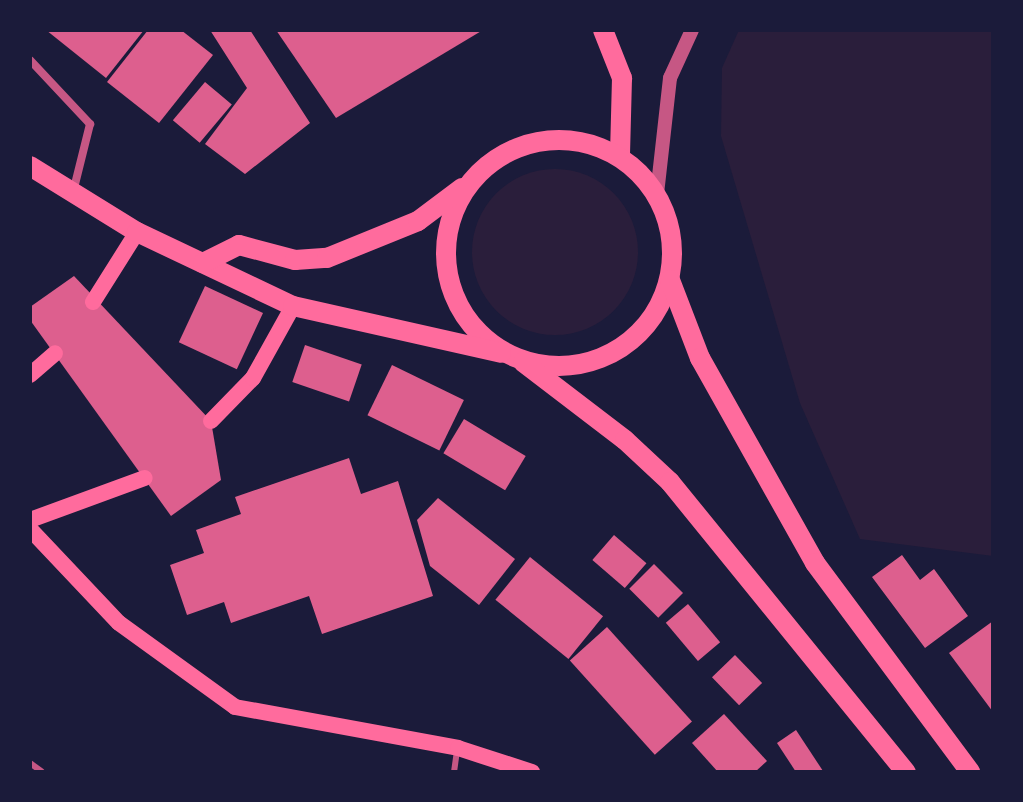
<!DOCTYPE html>
<html>
<head>
<meta charset="utf-8">
<style>
  body { margin:0 }
  #map { position:relative; width:1023px; height:802px; overflow:hidden; background:#1b1b3a; font-family:"PT Sans Narrow",sans-serif }
  div>[style] { position:absolute }
  .green>* { inset:0; background:#2a1e3b }
  .round { border-radius:50% }
  .building>* { inset:0; background:#dd5f8e; transform-origin:0 0 }
  .service>* { height:6px; margin:-3px; padding:0 3px; transform-origin:3px; border-radius:3px; background:#c65784 }
  .minor>* { height:8px; margin:-4px; padding:0 4px; transform-origin:4px; border-radius:4px; background:#c65784 }
  .tertiary>* { height:14px; margin:-7px; padding:0 7px; transform-origin:7px; border-radius:7px; background:#c65784 }
  .secondary>* { height:16px; margin:-8px; padding:0 8px; transform-origin:8px; border-radius:8px; background:#ff6b9d }
  .primary>* { height:20px; margin:-10px; padding:0 10px; transform-origin:10px; border-radius:10px; background:#ff6b9d }
  .primary>.ring { margin:-10px; padding:0; box-sizing:content-box; background:none; border:20px solid #ff6b9d; border-radius:50% }
  span { translate:-50% -50%; white-space:nowrap; text-align:center; line-height:1.15; -webkit-text-stroke:6px #1b1b3a; paint-order:stroke }
  .frame { position:absolute; inset:0; border:32px solid #1b1b3a; pointer-events:none }
</style>
</head>
<body>
<div id="map">
  <div class="green">
    <i style="clip-path:polygon(739px 30px,993px 30px,993px 556px,860px 539px,800px 403px,721px 136px,722px 68px)"></i>
    <i class="round" style="left:472px;top:169px;width:166px;height:166px"></i>
  </div>
  <div class="building">
    <i style="clip-path:polygon(46px 30px,144px 30px,106px 78px)"></i>
    <i style="clip-path:polygon(148px 30px,181px 30px,213px 55px,159px 123px,107px 82px)"></i>
    <i style="clip-path:polygon(210px 30px,250px 30px,310px 123px,245px 174px,205px 144px,247px 88px)"></i>
    <i style="clip-path:polygon(276px 30px,483px 30px,336px 118px)"></i>
    <i style="left:205px;top:82px;width:35px;height:50px;rotate:40deg"></i>
    <i style="clip-path:polygon(74px 276px,211px 421px,221px 480px,171px 516px,30px 320px,30px 307px)"></i>
    <i style="left:205px;top:286px;width:64px;height:62px;rotate:25deg"></i>
    <i style="left:305px;top:345px;width:60px;height:39px;rotate:19deg"></i>
    <i style="left:392px;top:365px;width:80px;height:56px;rotate:26deg"></i>
    <i style="left:464px;top:419px;width:72px;height:40px;rotate:31deg"></i>
    <i style="clip-path:polygon(349px 458px,361px 494px,398px 481px,433px 596px,322px 634px,309px 596px,231px 623px,224px 602px,187px 615px,170px 565px,204px 553px,196px 530px,241px 514px,235px 497px)"></i>
    <i style="clip-path:polygon(438px 498px,515px 559px,479px 605px,430px 566px,417px 520px)"></i>
    <i style="left:614px;top:535px;width:43px;height:33px;rotate:41deg"></i>
    <i style="clip-path:polygon(902px 555px,920px 580px,934px 569px,968px 616px,925px 648px,872px 577px)"></i>
    <i style="left:530px;top:557px;width:94px;height:55px;rotate:39deg"></i>
    <i style="left:654px;top:564px;width:41px;height:35px;rotate:45deg"></i>
    <i style="left:688px;top:604px;width:50px;height:29px;rotate:50deg"></i>
    <i style="clip-path:polygon(993px 621px,993px 712px,949px 653px)"></i>
    <i style="left:607px;top:627px;width:127px;height:50px;rotate:48deg"></i>
    <i style="left:735px;top:655px;width:39px;height:32px;rotate:46deg"></i>
    <i style="clip-path:polygon(724px 714px,767px 761px,755px 772px,718px 772px,692px 743px)"></i>
    <i style="clip-path:polygon(796px 730px,823px 771px,821px 772px,796px 772px,777px 743px)"></i>
  </div>
  <div class="service">
    <i style="left:30px;top:763px;width:14px;rotate:36deg"></i>
    <i style="left:454px;top:772px;width:21px;rotate:-82deg"></i>
  </div>
  <div class="minor">
    <i style="left:30px;top:60px;width:88px;rotate:46.8deg"></i>
    <i style="left:90px;top:124px;width:70px;rotate:104deg"></i>
  </div>
  <div class="tertiary">
    <i style="left:657px;top:194px;width:117px;rotate:-83.6deg"></i>
    <i style="left:670px;top:78px;width:53px;rotate:-65.4deg"></i>
  </div>
  <div class="secondary">
    <i style="left:93px;top:302px;width:83px;rotate:-57.8deg"></i>
    <i style="left:30px;top:375px;width:33px;rotate:-41deg"></i>
    <i style="left:211px;top:421px;width:60px;rotate:-45.7deg"></i>
    <i style="left:253px;top:378px;width:82px;rotate:-60.9deg"></i>
    <i style="left:30px;top:520px;width:122px;rotate:-20.1deg"></i>
    <i style="left:30px;top:529px;width:129px;rotate:46.6deg"></i>
    <i style="left:119px;top:623px;width:143px;rotate:35.9deg"></i>
    <i style="left:235px;top:707px;width:227px;rotate:10.4deg"></i>
    <i style="left:458px;top:748px;width:78px;rotate:18deg"></i>
  </div>
  <div class="primary">
    <i style="left:603px;top:30px;width:52px;rotate:68.4deg"></i>
    <i style="left:622px;top:78px;width:78px;rotate:91.5deg"></i>
    <i class="ring" style="left:446px;top:140px;width:206px;height:206px"></i>
    <i style="left:30px;top:166px;width:126px;rotate:31.7deg"></i>
    <i style="left:137px;top:232px;width:173px;rotate:25.4deg"></i>
    <i style="left:293px;top:306px;width:213px;rotate:12.7deg"></i>
    <i style="left:203px;top:263px;width:40px;rotate:-26.6deg"></i>
    <i style="left:239px;top:245px;width:58px;rotate:15deg"></i>
    <i style="left:295px;top:260px;width:32px;rotate:-4deg"></i>
    <i style="left:327px;top:258px;width:98px;rotate:-22.1deg"></i>
    <i style="left:418px;top:221px;width:55px;rotate:-36.9deg"></i>
    <i style="left:670px;top:280px;width:84px;rotate:69deg"></i>
    <i style="left:700px;top:358px;width:235px;rotate:60.7deg"></i>
    <i style="left:815px;top:563px;width:260px;rotate:53.4deg"></i>
    <i style="left:523px;top:362px;width:128px;rotate:37.4deg"></i>
    <i style="left:625px;top:440px;width:62px;rotate:43deg"></i>
    <i style="left:670px;top:482px;width:374px;rotate:50.9deg"></i>
  </div>
  <div class="frame"></div>
</div>
</body>
</html>
